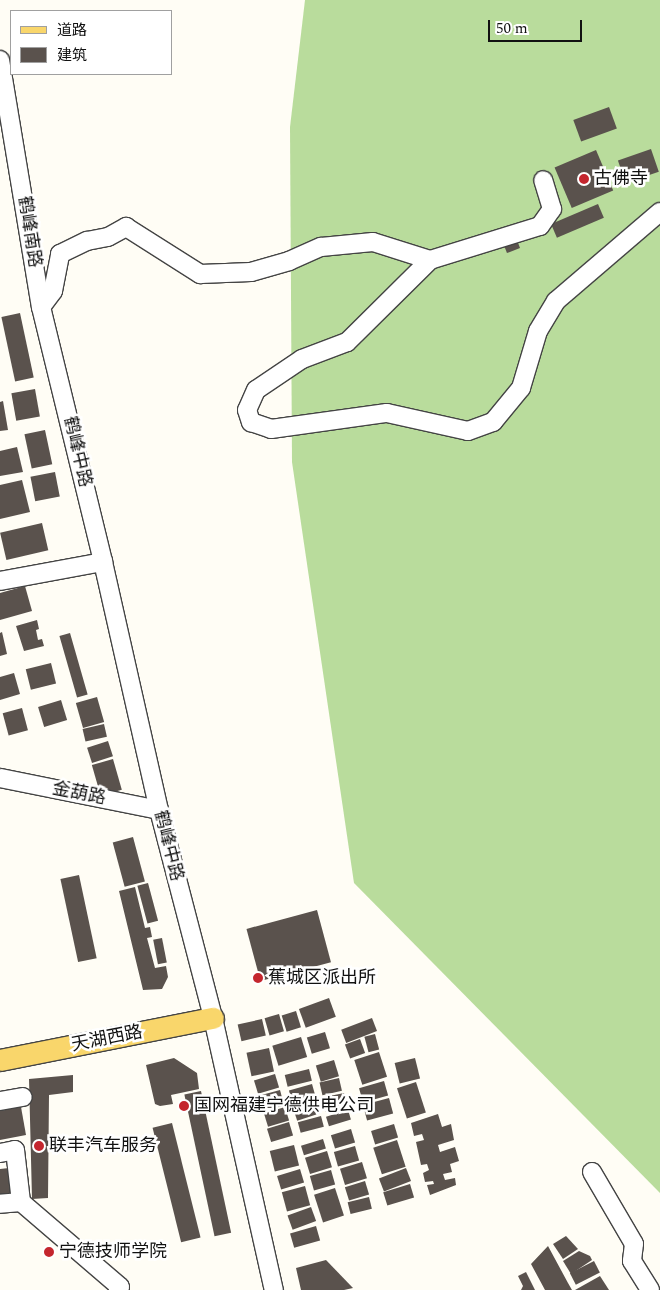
<!DOCTYPE html>
<html>
<head>
<meta charset="utf-8">
<style>
  body { margin:0 }
  #map { position:relative; width:660px; height:1290px; overflow:hidden; background:#fffdf5; font-family:Spectral,"Noto Sans SC",serif }
  div>[style] { position:absolute }
  .forest>* { inset:0; background:#b9dc9c }
  .building>* { inset:0; background:#5a524d; transform-origin:0 0 }
  .roads { filter:drop-shadow(1px 0 #444) drop-shadow(-1px 0 #444) drop-shadow(0 1px #444) drop-shadow(0 -1px #444) }
  .minor>* { height:18px; margin:-9px; padding:0 9px; transform-origin:9px; border-radius:9px; background:#fff }
  .major>* { height:21px; margin:-10.5px; padding:0 10.5px; transform-origin:10.5px; border-radius:10.5px; background:#f9d66b }
  .dots>* { width:14px; height:14px; translate:-50% -50%; box-sizing:border-box; border:2px solid #fff; border-radius:50% }
  span { translate:-50% -50%; white-space:nowrap; text-align:center; line-height:1.15; -webkit-text-stroke:5px #fff; paint-order:stroke }
  .poi-label { font-size:18px; color:#111 }
  .left { translate:0 -50%; text-align:left }
  .street-label { font-size:18px; color:#111 }
  .legend { position:absolute; left:10px; top:10px; width:162px; height:65px; box-sizing:border-box; background:#fff; border:1px solid #a0a0a0; margin:0; padding:6px 9px; list-style:none; font-size:15px; color:#111 }
  .legend li { display:flex; align-items:center; gap:10px; height:25px }
  .legend b { width:25px; border:1px solid #a0a0a0 }
  .scale { position:absolute; left:488px; top:20px; width:94px; height:22px; box-sizing:border-box; border:2px solid #111; border-top:0; padding-left:6px; font-size:15px; line-height:18px; white-space:nowrap; color:#111; -webkit-text-stroke:4px #fff; paint-order:stroke }
</style>
</head>
<body>
<div id="map">
  <div class="forest">
    <i style="clip-path:polygon(305px 0,660px 0,660px 1193px,354px 883px,292px 462px,290px 127px)"></i>
  </div>
  <div class="building">
    <i style="left:609px;top:107px;width:23px;height:38px;rotate:70deg"></i>
    <i style="left:651px;top:149px;width:24px;height:35px;rotate:71deg"></i>
    <i style="left:596px;top:150px;width:44px;height:45px;rotate:67deg"></i>
    <i style="left:598px;top:204px;width:15px;height:51px;rotate:67deg"></i>
    <i style="left:515px;top:235px;width:14px;height:14px;rotate:69deg"></i>
    <i style="left:20px;top:313px;width:66px;height:19px;rotate:78deg"></i>
    <i style="left:35px;top:389px;width:28px;height:24px;rotate:80deg"></i>
    <i style="clip-path:polygon(3px 401px,8px 430px,0 431px,0 402px)"></i>
    <i style="left:45px;top:430px;width:35px;height:21px;rotate:78deg"></i>
    <i style="clip-path:polygon(17px 447px,23px 472px,0 476px,0 451px)"></i>
    <i style="left:55px;top:472px;width:25px;height:25px;rotate:79deg"></i>
    <i style="clip-path:polygon(22px 480px,30px 512px,0 519px,0 485px)"></i>
    <i style="left:42px;top:523px;width:28px;height:43px;rotate:77deg"></i>
    <i style="clip-path:polygon(25px 586px,32px 611px,0 620px,0 593px)"></i>
    <i style="clip-path:polygon(37px 620px,39px 629px,36px 630px,38px 640px,42px 639px,44px 646px,24px 651px,16px 626px)"></i>
    <i style="clip-path:polygon(2px 632px,7px 654px,0 656px,0 633px)"></i>
    <i style="left:70px;top:633px;width:64px;height:11px;rotate:74deg"></i>
    <i style="left:51px;top:663px;width:21px;height:26px;rotate:76deg"></i>
    <i style="clip-path:polygon(14px 673px,20px 694px,0 700px,0 677px)"></i>
    <i style="left:97px;top:697px;width:26px;height:22px;rotate:74deg"></i>
    <i style="left:61px;top:700px;width:21px;height:24px;rotate:73deg"></i>
    <i style="left:22px;top:708px;width:23px;height:20px;rotate:75deg"></i>
    <i style="left:104px;top:724px;width:13px;height:22px;rotate:77deg"></i>
    <i style="left:108px;top:741px;width:16px;height:22px;rotate:72deg"></i>
    <i style="left:113px;top:759px;width:32px;height:22px;rotate:74deg"></i>
    <i style="left:133px;top:837px;width:46px;height:21px;rotate:75deg"></i>
    <i style="left:79px;top:875px;width:85px;height:19px;rotate:78deg"></i>
    <i style="left:148px;top:883px;width:39px;height:11px;rotate:75deg"></i>
    <i style="clip-path:polygon(135px 887px,145px 928px,150px 927px,152px 937px,147px 938px,155px 968px,166px 966px,168px 977px,162px 989px,143px 990px,119px 891px)"></i>
    <i style="left:317px;top:910px;width:54px;height:73px;rotate:75deg"></i>
    <i style="left:162px;top:938px;width:25px;height:9px;rotate:79deg"></i>
    <i style="left:329px;top:998px;width:20px;height:32px;rotate:70deg"></i>
    <i style="left:296px;top:1011px;width:17px;height:15px;rotate:73deg"></i>
    <i style="left:279px;top:1014px;width:18px;height:15px;rotate:74deg"></i>
    <i style="left:372px;top:1018px;width:14px;height:33px;rotate:69deg"></i>
    <i style="left:262px;top:1019px;width:17px;height:25px;rotate:77deg"></i>
    <i style="left:325px;top:1032px;width:17px;height:19px;rotate:73deg"></i>
    <i style="left:375px;top:1034px;width:16px;height:11px;rotate:75deg"></i>
    <i style="left:301px;top:1037px;width:21px;height:30px;rotate:73deg"></i>
    <i style="left:360px;top:1039px;width:15px;height:16px;rotate:70deg"></i>
    <i style="left:269px;top:1048px;width:24px;height:23px;rotate:78deg"></i>
    <i style="left:379px;top:1052px;width:26px;height:26px;rotate:72deg"></i>
    <i style="clip-path:polygon(174px 1058px,197px 1073px,199px 1089px,171px 1095px,173px 1104px,160px 1106px,155px 1104px,146px 1065px)"></i>
    <i style="left:415px;top:1058px;width:21px;height:21px;rotate:76deg"></i>
    <i style="left:334px;top:1060px;width:17px;height:19px;rotate:73deg"></i>
    <i style="left:309px;top:1069px;width:12px;height:25px;rotate:76deg"></i>
    <i style="left:275px;top:1074px;width:14px;height:22px;rotate:73deg"></i>
    <i style="clip-path:polygon(73px 1075px,73px 1092px,49px 1095px,48px 1198px,32px 1199px,29px 1079px)"></i>
    <i style="left:339px;top:1078px;width:13px;height:20px;rotate:77deg"></i>
    <i style="left:384px;top:1081px;width:15px;height:26px;rotate:74deg"></i>
    <i style="left:416px;top:1082px;width:32px;height:20px;rotate:72deg"></i>
    <i style="left:312px;top:1084px;width:15px;height:24px;rotate:74deg"></i>
    <i style="left:280px;top:1090px;width:16px;height:23px;rotate:75deg"></i>
    <i style="left:201px;top:1091px;width:145px;height:17px;rotate:78deg"></i>
    <i style="left:344px;top:1093px;width:14px;height:22px;rotate:78deg"></i>
    <i style="left:389px;top:1098px;width:16px;height:27px;rotate:75deg"></i>
    <i style="left:316px;top:1101px;width:13px;height:24px;rotate:72deg"></i>
    <i style="clip-path:polygon(21px 1107px,26px 1135px,0 1140px,0 1111px)"></i>
    <i style="left:285px;top:1107px;width:14px;height:22px;rotate:73deg"></i>
    <i style="left:348px;top:1110px;width:10px;height:23px;rotate:73deg"></i>
    <i style="clip-path:polygon(438px 1114px,442px 1127px,451px 1124px,454px 1140px,438px 1145px,440px 1152px,455px 1147px,459px 1161px,450px 1164px,452px 1172px,443px 1174px,445px 1180px,455px 1178px,456px 1185px,430px 1195px,427px 1185px,434px 1184px,433px 1181px,425px 1182px,423px 1173px,429px 1170px,427px 1164px,421px 1165px,416px 1142px,424px 1140px,422px 1134px,414px 1136px,411px 1123px)"></i>
    <i style="left:321px;top:1116px;width:11px;height:24px;rotate:75deg"></i>
    <i style="left:289px;top:1122px;width:14px;height:23px;rotate:73deg"></i>
    <i style="left:172px;top:1123px;width:118px;height:20px;rotate:76deg"></i>
    <i style="left:394px;top:1124px;width:14px;height:24px;rotate:73deg"></i>
    <i style="left:351px;top:1129px;width:14px;height:21px;rotate:73deg"></i>
    <i style="left:323px;top:1139px;width:10px;height:23px;rotate:73deg"></i>
    <i style="left:397px;top:1140px;width:28px;height:25px;rotate:72deg"></i>
    <i style="left:294px;top:1145px;width:21px;height:25px;rotate:76deg"></i>
    <i style="left:355px;top:1146px;width:15px;height:22px;rotate:74deg"></i>
    <i style="left:327px;top:1151px;width:17px;height:23px;rotate:73deg"></i>
    <i style="left:362px;top:1162px;width:17px;height:23px;rotate:73deg"></i>
    <i style="clip-path:polygon(9px 1168px,12px 1195px,0 1197px,0 1169px)"></i>
    <i style="left:406px;top:1168px;width:14px;height:29px;rotate:69deg"></i>
    <i style="left:300px;top:1169px;width:14px;height:24px;rotate:73deg"></i>
    <i style="left:331px;top:1170px;width:15px;height:22px;rotate:74deg"></i>
    <i style="left:365px;top:1181px;width:14px;height:21px;rotate:73deg"></i>
    <i style="left:410px;top:1184px;width:14px;height:28px;rotate:73deg"></i>
    <i style="left:305px;top:1186px;width:20px;height:24px;rotate:75deg"></i>
    <i style="left:335px;top:1188px;width:29px;height:22px;rotate:72deg"></i>
    <i style="left:369px;top:1197px;width:12px;height:22px;rotate:76deg"></i>
    <i style="left:311px;top:1207px;width:15px;height:25px;rotate:70deg"></i>
    <i style="left:316px;top:1226px;width:15px;height:27px;rotate:74deg"></i>
    <i style="clip-path:polygon(566px 1236px,578px 1249px,563px 1259px,553px 1244px)"></i>
    <i style="clip-path:polygon(548px 1246px,568px 1283px,572px 1290px,545px 1290px,531px 1264px)"></i>
    <i style="clip-path:polygon(579px 1251px,590px 1256px,592px 1260px,571px 1274px,563px 1261px)"></i>
    <i style="clip-path:polygon(326px 1260px,353px 1288px,344px 1290px,301px 1290px,296px 1268px)"></i>
    <i style="left:594px;top:1261px;width:13px;height:27px;rotate:63deg"></i>
    <i style="clip-path:polygon(526px 1272px,535px 1290px,521px 1290px,523px 1286px,518px 1276px)"></i>
    <i style="clip-path:polygon(600px 1276px,609px 1290px,575px 1290px)"></i>
  </div>
  <div class="roads">
    <div class="minor">
      <i style="left:0;top:60px;width:250px;rotate:80.6deg"></i>
      <i style="left:41px;top:307px;width:262px;rotate:76.3deg"></i>
      <i style="left:103px;top:562px;width:254px;rotate:77.3deg"></i>
      <i style="left:159px;top:810px;width:215px;rotate:75.4deg"></i>
      <i style="left:213px;top:1018px;width:279px;rotate:77.4deg"></i>
      <i style="left:430px;top:260px;width:117px;rotate:135.3deg"></i>
      <i style="left:347px;top:342px;width:48px;rotate:159.3deg"></i>
      <i style="left:302px;top:359px;width:55px;rotate:146deg"></i>
      <i style="left:256px;top:390px;width:22px;rotate:114deg"></i>
      <i style="left:247px;top:410px;width:13px;rotate:72deg"></i>
      <i style="left:251px;top:422px;width:21px;rotate:19deg"></i>
      <i style="left:271px;top:429px;width:117px;rotate:-7.9deg"></i>
      <i style="left:387px;top:413px;width:83px;rotate:12.5deg"></i>
      <i style="left:468px;top:431px;width:27px;rotate:-20deg"></i>
      <i style="left:493px;top:422px;width:44px;rotate:-50.5deg"></i>
      <i style="left:521px;top:388px;width:59px;rotate:-73.4deg"></i>
      <i style="left:538px;top:331px;width:35px;rotate:-59deg"></i>
      <i style="left:556px;top:301px;width:137px;rotate:-40.6deg"></i>
      <i style="left:41px;top:307px;width:20px;rotate:-53deg"></i>
      <i style="left:53px;top:291px;width:38px;rotate:-79deg"></i>
      <i style="left:60px;top:254px;width:30px;rotate:-26deg"></i>
      <i style="left:87px;top:241px;width:21px;rotate:-11deg"></i>
      <i style="left:108px;top:237px;width:21px;rotate:-29deg"></i>
      <i style="left:126px;top:227px;width:88px;rotate:32.4deg"></i>
      <i style="left:200px;top:274px;width:51px;rotate:-2.2deg"></i>
      <i style="left:251px;top:272px;width:40px;rotate:-16deg"></i>
      <i style="left:289px;top:261px;width:35px;rotate:-24deg"></i>
      <i style="left:321px;top:247px;width:52px;rotate:-5.5deg"></i>
      <i style="left:373px;top:242px;width:60px;rotate:17.5deg"></i>
      <i style="left:430px;top:260px;width:115px;rotate:-17.2deg"></i>
      <i style="left:540px;top:226px;width:21px;rotate:-55deg"></i>
      <i style="left:552px;top:209px;width:30px;rotate:-107deg"></i>
      <i style="left:0;top:581px;width:105px;rotate:-10.5deg"></i>
      <i style="left:0;top:778px;width:162px;rotate:11.4deg"></i>
      <i style="left:0;top:1101px;width:23px;rotate:-10deg"></i>
      <i style="left:0;top:1153px;width:15px;rotate:-11deg"></i>
      <i style="left:15px;top:1150px;width:52px;rotate:83.4deg"></i>
      <i style="left:21px;top:1202px;width:21px;rotate:175deg"></i>
      <i style="left:592px;top:1172px;width:83px;rotate:59.7deg"></i>
      <i style="left:634px;top:1244px;width:17px;rotate:97deg"></i>
      <i style="left:632px;top:1261px;width:34px;rotate:58deg"></i>
      <i style="left:21px;top:1202px;width:130px;rotate:40.6deg"></i>
      <i style="left:120px;top:1287px;width:4px;rotate:124deg"></i>
    </div>
    <div class="major">
      <i style="left:0;top:1060px;width:217px;rotate:-11.2deg"></i>
    </div>
  </div>
  <div class="dots">
    <i style="left:584px;top:179px;background:#c4262e"></i>
    <i style="left:258px;top:978px;background:#c4262e"></i>
    <i style="left:184px;top:1106px;background:#c4262e"></i>
    <i style="left:39px;top:1146px;background:#c4262e"></i>
    <i style="left:49px;top:1252px;background:#c4262e"></i>
  </div>
  <div class="poi-label">
    <span class="left" style="left:594px;top:179px">古佛寺</span>
    <span class="left" style="left:268px;top:978px">蕉城区派出所</span>
    <span class="left" style="left:194px;top:1106px">国网福建宁德供电公司</span>
    <span class="left" style="left:49px;top:1146px">联丰汽车服务</span>
    <span class="left" style="left:59px;top:1252px">宁德技师学院</span>
  </div>
  <div class="street-label">
    <span style="left:29px;top:232px;rotate:81deg">鹤峰南路</span>
    <span style="left:77px;top:452px;rotate:77deg">鹤峰中路</span>
    <span style="left:79px;top:794px;rotate:11deg">金葫路</span>
    <span style="left:168px;top:846px;rotate:76deg">鹤峰中路</span>
    <span style="left:107px;top:1039px;rotate:-11deg">天湖西路</span>
  </div>
  <ul class="legend">
  <li><b style="height:6px;background:#f9d66b"></b>道路</li>
  <li><b style="height:14px;background:#5a524d"></b>建筑</li>
  </ul>
  <div class="scale">50 m</div>
</div>
</body>
</html>
